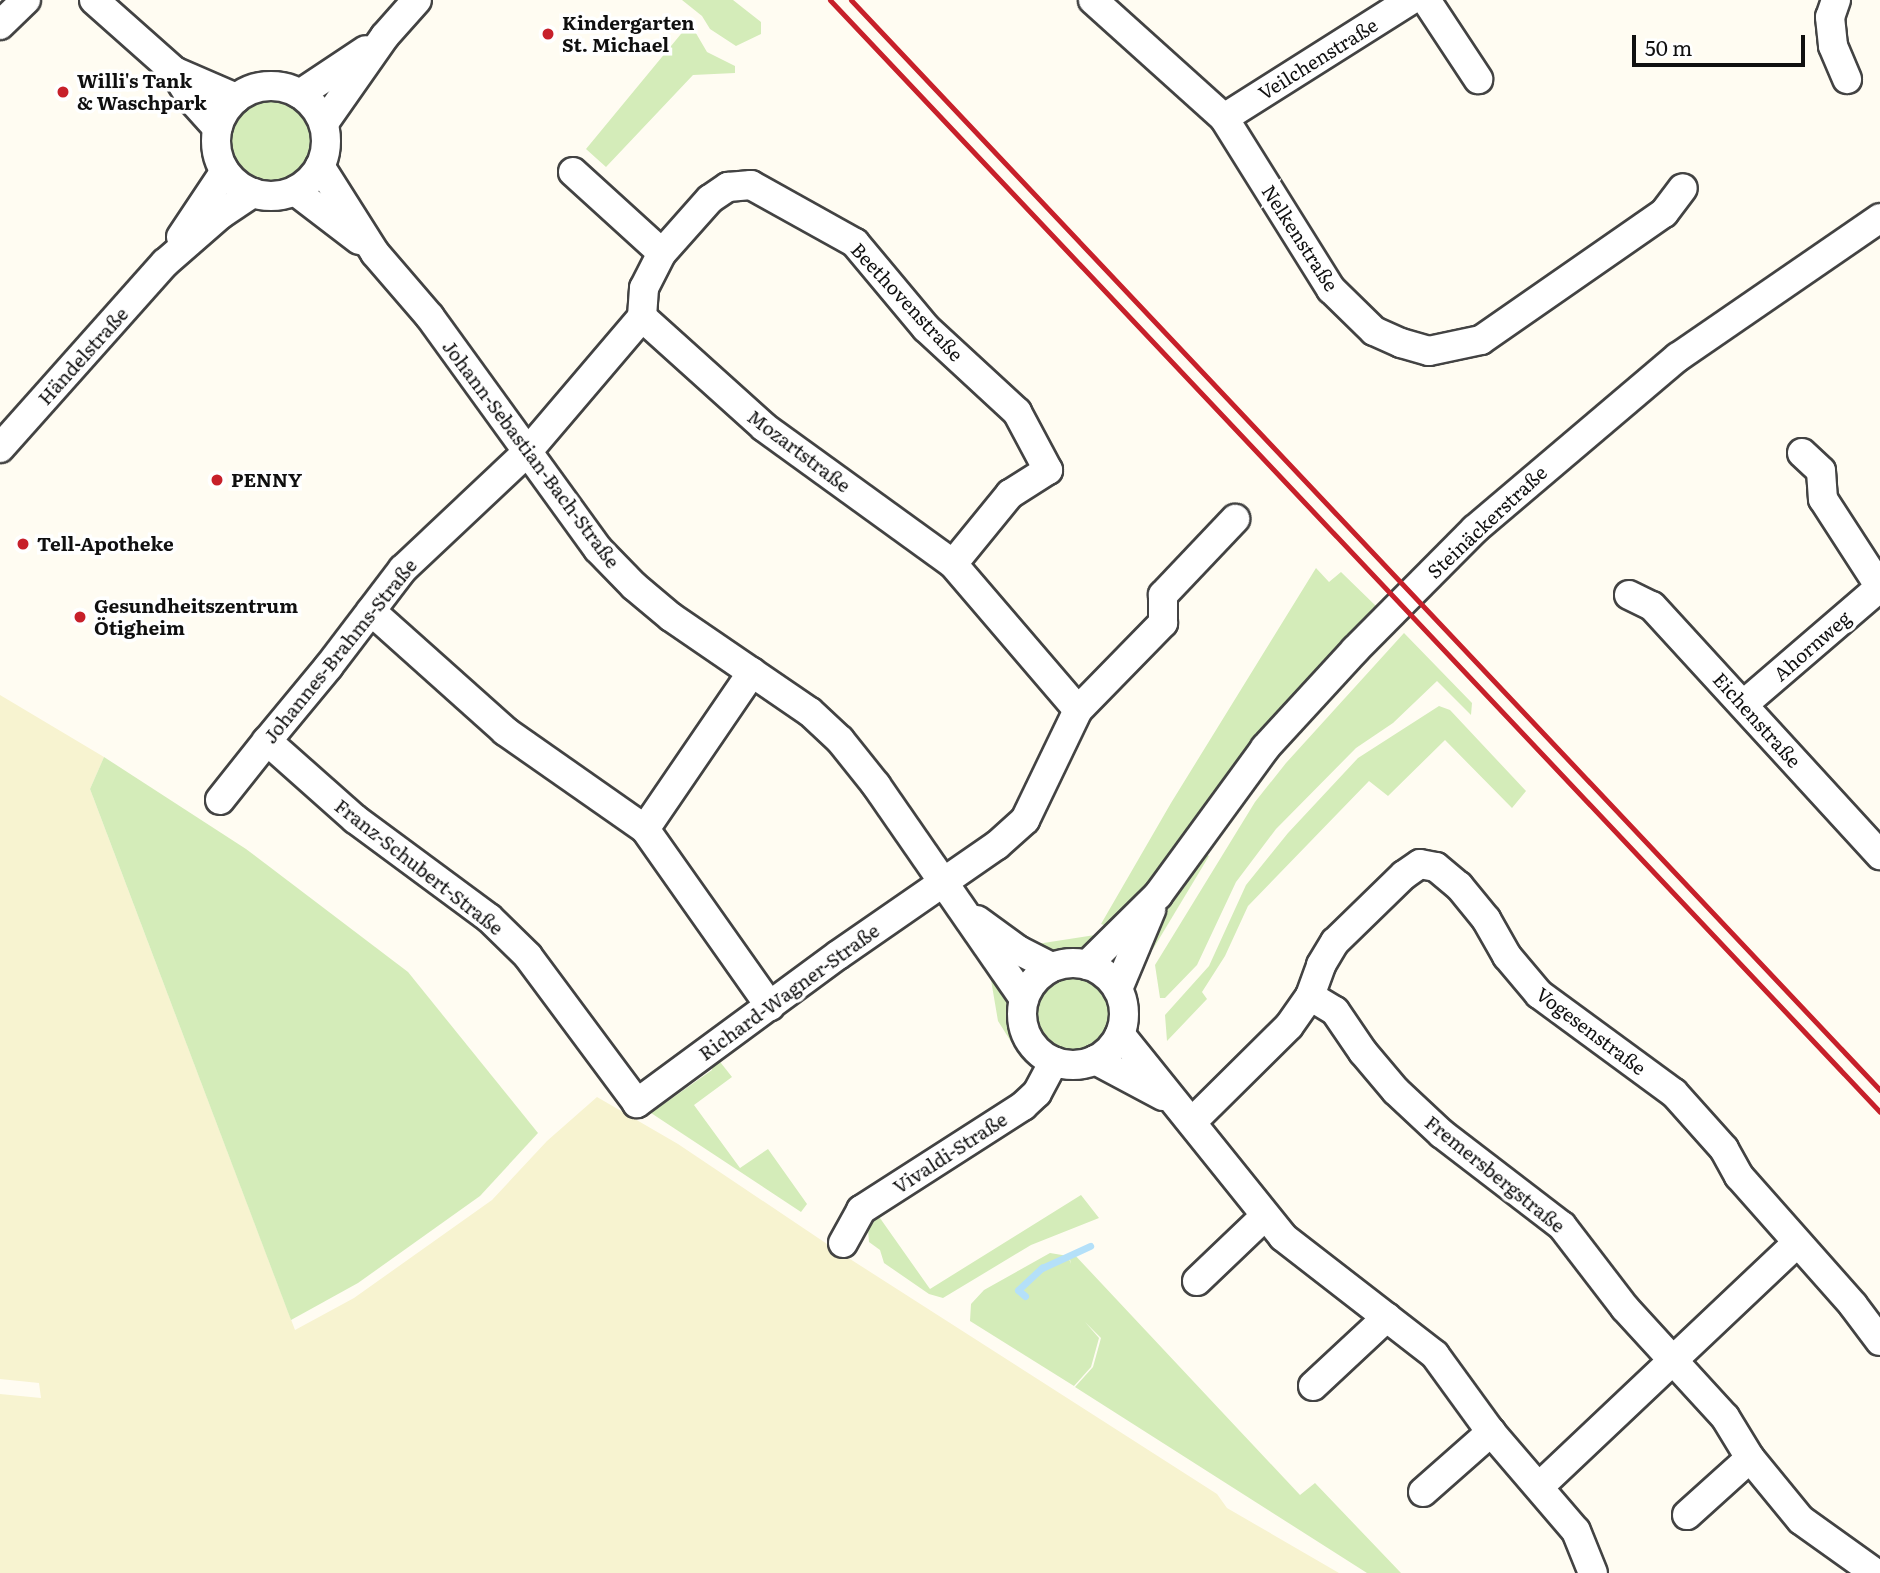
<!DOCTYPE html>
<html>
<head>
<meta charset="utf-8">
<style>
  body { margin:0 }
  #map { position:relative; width:1880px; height:1573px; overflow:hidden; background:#fffcf2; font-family:Literata,serif }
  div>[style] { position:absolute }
  .farmland>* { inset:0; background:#f7f3d0 }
  .green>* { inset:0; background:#d4ecb9 }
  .round { border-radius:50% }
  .stream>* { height:7px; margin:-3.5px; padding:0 3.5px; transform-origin:3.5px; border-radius:3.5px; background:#b4e0f9 }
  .roads { filter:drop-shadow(2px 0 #434343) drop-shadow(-2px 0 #434343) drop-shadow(0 2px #434343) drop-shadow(0 -2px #434343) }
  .minor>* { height:28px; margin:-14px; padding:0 14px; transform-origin:14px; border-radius:14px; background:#fff }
  .minor>.ring { margin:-14px; padding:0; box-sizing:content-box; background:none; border:28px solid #fff; border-radius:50% }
  .rail>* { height:5px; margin:-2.5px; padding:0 2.5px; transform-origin:2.5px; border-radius:2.5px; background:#c7202a }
  .dots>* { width:19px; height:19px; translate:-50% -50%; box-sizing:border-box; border:4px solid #fff; border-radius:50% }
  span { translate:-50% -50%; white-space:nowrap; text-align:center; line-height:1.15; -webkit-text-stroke:7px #fff; paint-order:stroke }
  .poi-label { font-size:19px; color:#101010; font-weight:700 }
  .left { translate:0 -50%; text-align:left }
  .street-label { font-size:19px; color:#101010 }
  .scale { position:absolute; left:1632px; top:35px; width:173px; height:32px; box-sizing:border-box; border:4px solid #101010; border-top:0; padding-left:9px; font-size:21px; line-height:24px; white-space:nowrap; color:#101010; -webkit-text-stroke:5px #fff; paint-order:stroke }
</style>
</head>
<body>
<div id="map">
  <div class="farmland">
    <i style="clip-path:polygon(0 695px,104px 757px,90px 789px,295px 1330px,354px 1298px,492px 1200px,547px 1141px,597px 1097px,678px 1144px,836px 1250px,1217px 1494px,1227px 1508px,1339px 1573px,0 1573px,0 1394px,41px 1398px,39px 1383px,0 1379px)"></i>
  </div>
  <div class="green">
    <i style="clip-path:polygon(682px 0,733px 0,761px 22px,761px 34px,736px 46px,710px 29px,702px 16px)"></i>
    <i style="clip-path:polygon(690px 23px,707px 52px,735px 66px,735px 73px,693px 75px,606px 167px,586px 149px)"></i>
    <i class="round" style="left:229px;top:100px;width:84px;height:84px"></i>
    <i style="clip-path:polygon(1316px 568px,1329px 582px,1341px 572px,1378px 608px,1279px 712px,1112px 928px,1101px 924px,1171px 803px)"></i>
    <i style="clip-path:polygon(1404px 633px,1472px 703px,1471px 715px,1437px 681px,1393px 723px,1356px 748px,1276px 829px,1236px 882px,1197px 965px,1165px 998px,1160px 998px,1155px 965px,1255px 802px,1286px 763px)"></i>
    <i style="clip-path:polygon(1439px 706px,1450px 710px,1526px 791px,1512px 808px,1445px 740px,1388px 796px,1369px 781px,1248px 906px,1225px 956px,1202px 992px,1207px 999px,1167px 1041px,1165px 1015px,1209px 966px,1246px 885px,1288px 833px,1358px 758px)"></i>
    <i style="clip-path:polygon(104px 757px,246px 849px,408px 972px,538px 1133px,480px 1196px,358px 1283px,291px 1320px,90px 789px)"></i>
    <i style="clip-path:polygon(1202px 851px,1209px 856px,1153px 949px,1147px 954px,1141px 951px)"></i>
    <i style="clip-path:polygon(1095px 935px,1103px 940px,1090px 948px,1076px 952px,1048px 954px,1029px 948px,1037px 944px)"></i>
    <i style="clip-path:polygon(995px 975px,1012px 1002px,1012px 1023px,1017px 1041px,1032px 1059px,1035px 1069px,1022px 1059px,998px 1021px,991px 980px)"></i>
    <i class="round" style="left:1037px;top:976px;width:76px;height:76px"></i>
    <i style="clip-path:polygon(717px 1058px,732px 1077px,694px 1105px,740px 1168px,768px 1149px,807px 1204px,801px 1212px,651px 1113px,712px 1070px,712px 1063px)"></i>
    <i style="clip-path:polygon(1081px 1195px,1099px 1218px,1031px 1245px,943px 1298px,929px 1294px,884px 1263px,880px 1250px,869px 1242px,867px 1217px,875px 1211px,930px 1289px)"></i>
    <i style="clip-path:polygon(1072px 1252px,1300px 1495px,1315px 1483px,1401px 1573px,1367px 1573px,1075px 1387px,1093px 1367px,1101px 1338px,1085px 1322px,1099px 1338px,1091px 1367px,1074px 1386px,970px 1321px,971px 1304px,984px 1290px,1050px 1253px,1068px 1256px,1071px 1264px,1069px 1255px)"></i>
  </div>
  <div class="stream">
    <i style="left:1025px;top:1296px;width:9px;rotate:-139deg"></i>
    <i style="left:1018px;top:1290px;width:33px;rotate:-43deg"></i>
    <i style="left:1042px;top:1268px;width:53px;rotate:-24.6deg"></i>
  </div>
  <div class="roads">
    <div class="minor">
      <i style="left:94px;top:0;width:107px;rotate:41.6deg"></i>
      <i style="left:174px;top:71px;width:34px;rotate:58deg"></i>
      <i style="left:192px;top:100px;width:38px;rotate:48deg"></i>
      <i style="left:1093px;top:0;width:176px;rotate:42deg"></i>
      <i style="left:1224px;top:118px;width:202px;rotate:58deg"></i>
      <i style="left:1331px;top:289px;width:60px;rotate:44.3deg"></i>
      <i style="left:1374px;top:331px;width:30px;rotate:24deg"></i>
      <i style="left:1401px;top:343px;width:29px;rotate:16deg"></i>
      <i style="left:1429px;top:351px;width:53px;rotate:-11.9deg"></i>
      <i style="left:1481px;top:340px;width:223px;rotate:-34.8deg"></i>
      <i style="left:1664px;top:213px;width:31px;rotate:-53deg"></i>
      <i style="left:1426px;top:0;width:95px;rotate:56.6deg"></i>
      <i style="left:1836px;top:0;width:18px;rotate:109deg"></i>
      <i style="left:1830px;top:17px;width:29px;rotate:84deg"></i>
      <i style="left:1833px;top:46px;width:36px;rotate:67deg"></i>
      <i style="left:0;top:25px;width:36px;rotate:-44deg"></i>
      <i style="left:174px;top:71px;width:68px;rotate:23.5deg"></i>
      <i class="ring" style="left:216px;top:86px;width:82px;height:82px"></i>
      <i style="left:300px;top:94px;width:79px;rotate:-33.7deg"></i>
      <i style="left:1224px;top:118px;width:221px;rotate:-32.3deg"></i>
      <i style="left:324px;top:123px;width:106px;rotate:-55deg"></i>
      <i style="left:385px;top:36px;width:48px;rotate:-48.4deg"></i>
      <i style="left:320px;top:166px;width:103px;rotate:57.7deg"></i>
      <i style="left:375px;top:253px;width:84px;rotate:49.3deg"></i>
      <i style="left:430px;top:317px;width:286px;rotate:54.1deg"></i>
      <i style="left:598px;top:549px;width:52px;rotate:45.8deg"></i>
      <i style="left:634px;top:586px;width:48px;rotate:40deg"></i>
      <i style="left:671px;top:617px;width:168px;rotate:34.4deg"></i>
      <i style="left:810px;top:712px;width:41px;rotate:43deg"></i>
      <i style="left:840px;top:740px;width:58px;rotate:51.3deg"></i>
      <i style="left:876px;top:785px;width:260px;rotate:55.3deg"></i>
      <i style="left:573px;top:172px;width:120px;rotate:42.3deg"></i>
      <i style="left:295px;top:191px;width:81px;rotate:37.4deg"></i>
      <i style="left:181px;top:237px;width:79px;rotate:-56.3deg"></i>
      <i style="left:642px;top:317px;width:29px;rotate:-86deg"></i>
      <i style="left:644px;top:288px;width:39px;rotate:-63deg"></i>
      <i style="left:662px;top:253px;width:72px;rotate:-48.4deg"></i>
      <i style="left:710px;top:199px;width:22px;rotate:-34deg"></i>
      <i style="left:728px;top:187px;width:23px;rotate:-5deg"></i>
      <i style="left:751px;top:185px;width:119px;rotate:29.1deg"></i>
      <i style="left:855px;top:243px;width:111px;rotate:50.1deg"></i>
      <i style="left:926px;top:328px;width:124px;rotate:42.7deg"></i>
      <i style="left:1017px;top:412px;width:66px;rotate:61.9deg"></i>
      <i style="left:1048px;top:470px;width:45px;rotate:147.7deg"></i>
      <i style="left:1010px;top:494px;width:90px;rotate:129.2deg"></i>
      <i style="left:0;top:448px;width:248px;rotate:-48.3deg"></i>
      <i style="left:165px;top:263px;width:73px;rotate:-41.1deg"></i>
      <i style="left:220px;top:215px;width:40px;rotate:-34deg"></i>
      <i style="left:1802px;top:453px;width:26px;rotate:43deg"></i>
      <i style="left:1821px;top:471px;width:28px;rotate:86deg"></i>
      <i style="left:1823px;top:499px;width:105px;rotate:57.1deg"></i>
      <i style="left:1629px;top:595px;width:25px;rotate:26deg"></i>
      <i style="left:1652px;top:606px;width:338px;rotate:47.5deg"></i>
      <i style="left:371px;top:611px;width:180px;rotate:41.8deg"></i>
      <i style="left:505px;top:731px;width:171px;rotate:35deg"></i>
      <i style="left:645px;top:829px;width:217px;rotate:54.8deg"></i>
      <i style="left:1744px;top:704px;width:179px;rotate:-40.7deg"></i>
      <i style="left:1078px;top:710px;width:122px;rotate:-45.7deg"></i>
      <i style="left:1163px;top:623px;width:28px;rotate:-90deg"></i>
      <i style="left:1163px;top:595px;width:105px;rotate:-46.5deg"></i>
      <i style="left:220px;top:800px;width:75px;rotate:-51.5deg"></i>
      <i style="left:267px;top:741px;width:97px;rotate:-50.4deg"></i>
      <i style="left:329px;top:666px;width:122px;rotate:-52.7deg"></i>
      <i style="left:403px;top:569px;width:172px;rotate:-43.3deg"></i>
      <i style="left:528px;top:451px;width:176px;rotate:-49.6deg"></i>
      <i style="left:642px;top:317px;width:164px;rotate:42deg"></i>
      <i style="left:764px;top:427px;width:233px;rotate:35.9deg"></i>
      <i style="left:953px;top:564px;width:192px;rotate:49.4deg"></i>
      <i style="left:1078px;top:710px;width:122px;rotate:115.7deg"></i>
      <i style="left:1025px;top:820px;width:38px;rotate:138deg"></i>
      <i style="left:997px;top:845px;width:193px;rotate:145.3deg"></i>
      <i style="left:838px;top:955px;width:250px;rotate:143.6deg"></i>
      <i style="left:637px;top:1103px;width:183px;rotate:-126.6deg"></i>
      <i style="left:528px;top:956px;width:54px;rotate:-135.7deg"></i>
      <i style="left:489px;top:918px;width:167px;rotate:-143.5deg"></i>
      <i style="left:355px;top:819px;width:118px;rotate:-138.4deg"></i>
      <i style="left:645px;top:829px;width:190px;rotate:-55.7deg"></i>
      <i style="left:977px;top:920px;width:51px;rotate:36.2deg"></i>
      <i style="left:1018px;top:950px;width:38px;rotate:27deg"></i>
      <i class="ring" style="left:1022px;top:963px;width:74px;height:74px"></i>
      <i style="left:1087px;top:965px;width:100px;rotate:-44.6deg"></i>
      <i style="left:1158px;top:895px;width:182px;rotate:-53.9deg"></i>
      <i style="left:1265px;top:748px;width:133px;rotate:-47.4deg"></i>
      <i style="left:1355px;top:650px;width:170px;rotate:-45.2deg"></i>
      <i style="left:1475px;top:529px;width:266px;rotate:-40.3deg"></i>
      <i style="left:1678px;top:357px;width:245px;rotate:-34.5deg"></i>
      <i style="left:1118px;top:989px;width:86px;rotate:-67.3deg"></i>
      <i style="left:1310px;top:996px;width:29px;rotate:31deg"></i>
      <i style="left:1335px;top:1011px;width:50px;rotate:55.7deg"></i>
      <i style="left:1363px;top:1052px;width:51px;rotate:49.8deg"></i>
      <i style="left:1396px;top:1091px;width:63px;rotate:43.1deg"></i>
      <i style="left:1442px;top:1134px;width:151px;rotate:37.5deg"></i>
      <i style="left:1562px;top:1226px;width:103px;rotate:52.5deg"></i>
      <i style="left:1625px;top:1308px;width:148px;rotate:47.5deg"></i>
      <i style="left:1725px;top:1417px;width:48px;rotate:58.6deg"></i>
      <i style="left:1750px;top:1458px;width:80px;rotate:50.6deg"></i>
      <i style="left:1801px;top:1520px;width:91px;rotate:35.6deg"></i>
      <i style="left:1120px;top:1034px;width:260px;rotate:51.2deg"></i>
      <i style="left:1283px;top:1237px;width:192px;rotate:37.8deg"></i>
      <i style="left:1435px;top:1355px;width:95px;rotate:54deg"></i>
      <i style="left:1491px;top:1432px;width:130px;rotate:49.4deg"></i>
      <i style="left:1576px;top:1531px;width:45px;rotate:68deg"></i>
      <i style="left:1095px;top:1060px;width:77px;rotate:27.9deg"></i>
      <i style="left:1193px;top:1121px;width:135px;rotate:-44.7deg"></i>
      <i style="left:1289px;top:1026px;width:37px;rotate:-55deg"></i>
      <i style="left:1310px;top:996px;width:33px;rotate:-70deg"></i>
      <i style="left:1321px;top:965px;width:27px;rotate:-59deg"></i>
      <i style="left:1335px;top:942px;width:96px;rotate:-44.2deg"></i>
      <i style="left:1404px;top:875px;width:19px;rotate:-35deg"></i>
      <i style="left:1420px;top:864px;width:16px;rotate:11deg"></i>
      <i style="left:1436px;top:867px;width:30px;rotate:40deg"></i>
      <i style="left:1459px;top:886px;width:43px;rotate:50.7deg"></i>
      <i style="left:1486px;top:919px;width:43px;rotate:60.4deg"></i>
      <i style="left:1507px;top:956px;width:50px;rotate:49.9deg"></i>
      <i style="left:1539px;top:994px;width:167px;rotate:36.3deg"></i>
      <i style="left:1674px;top:1093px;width:75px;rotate:48.2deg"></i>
      <i style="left:1724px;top:1149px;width:31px;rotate:61deg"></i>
      <i style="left:1739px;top:1176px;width:172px;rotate:48.5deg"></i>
      <i style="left:1853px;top:1305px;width:45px;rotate:53.1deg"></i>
      <i style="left:843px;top:1243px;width:38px;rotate:-61deg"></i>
      <i style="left:861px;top:1210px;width:193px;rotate:-32.7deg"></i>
      <i style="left:1023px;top:1106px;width:19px;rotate:-43deg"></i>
      <i style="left:1037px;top:1093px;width:36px;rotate:-62deg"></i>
      <i style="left:1197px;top:1281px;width:93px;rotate:-43.7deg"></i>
      <i style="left:1313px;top:1386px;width:101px;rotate:-43deg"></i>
      <i style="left:1540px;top:1486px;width:354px;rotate:-43.4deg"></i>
      <i style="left:1423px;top:1492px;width:91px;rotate:-41.4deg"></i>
      <i style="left:1687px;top:1515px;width:85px;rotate:-42.1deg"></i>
    </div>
  </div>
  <div class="rail">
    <i style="left:830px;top:0;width:1529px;rotate:46.64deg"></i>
    <i style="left:851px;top:0;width:1499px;rotate:46.65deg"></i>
  </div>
  <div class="dots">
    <i style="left:548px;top:34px;background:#c7202a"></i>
    <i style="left:63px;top:92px;background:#c7202a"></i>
    <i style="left:217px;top:480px;background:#c7202a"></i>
    <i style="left:23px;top:544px;background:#c7202a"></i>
    <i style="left:80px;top:617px;background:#c7202a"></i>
  </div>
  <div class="poi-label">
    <span class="left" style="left:562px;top:34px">Kindergarten<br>St. Michael</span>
    <span class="left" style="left:77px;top:92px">Willi's Tank<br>&amp; Waschpark</span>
    <span class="left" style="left:231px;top:480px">PENNY</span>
    <span class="left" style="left:37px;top:544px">Tell-Apotheke</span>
    <span class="left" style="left:94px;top:617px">Gesundheitszentrum<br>Ötigheim</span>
  </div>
  <div class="street-label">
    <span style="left:1318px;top:59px;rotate:-32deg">Veilchenstraße</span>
    <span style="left:1300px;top:238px;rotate:57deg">Nelkenstraße</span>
    <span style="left:907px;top:302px;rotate:47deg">Beethovenstraße</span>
    <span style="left:83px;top:356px;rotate:-48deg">Händelstraße</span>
    <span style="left:799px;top:451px;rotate:37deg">Mozartstraße</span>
    <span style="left:531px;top:454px;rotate:53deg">Johann-Sebastian-Bach-Straße</span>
    <span style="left:1487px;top:522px;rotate:-43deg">Steinäckerstraße</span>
    <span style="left:1812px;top:646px;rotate:-41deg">Ahornweg</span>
    <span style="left:340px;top:651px;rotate:-51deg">Johannes-Brahms-Straße</span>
    <span style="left:1757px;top:720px;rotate:48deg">Eichenstraße</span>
    <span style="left:419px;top:867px;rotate:38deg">Franz-Schubert-Straße</span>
    <span style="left:789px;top:992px;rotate:-36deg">Richard-Wagner-Straße</span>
    <span style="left:1591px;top:1031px;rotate:37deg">Vogesenstraße</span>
    <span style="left:950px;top:1153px;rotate:-33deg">Vivaldi-Straße</span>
    <span style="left:1495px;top:1174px;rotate:39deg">Fremersbergstraße</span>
  </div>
  <div class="scale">50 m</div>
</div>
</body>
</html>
